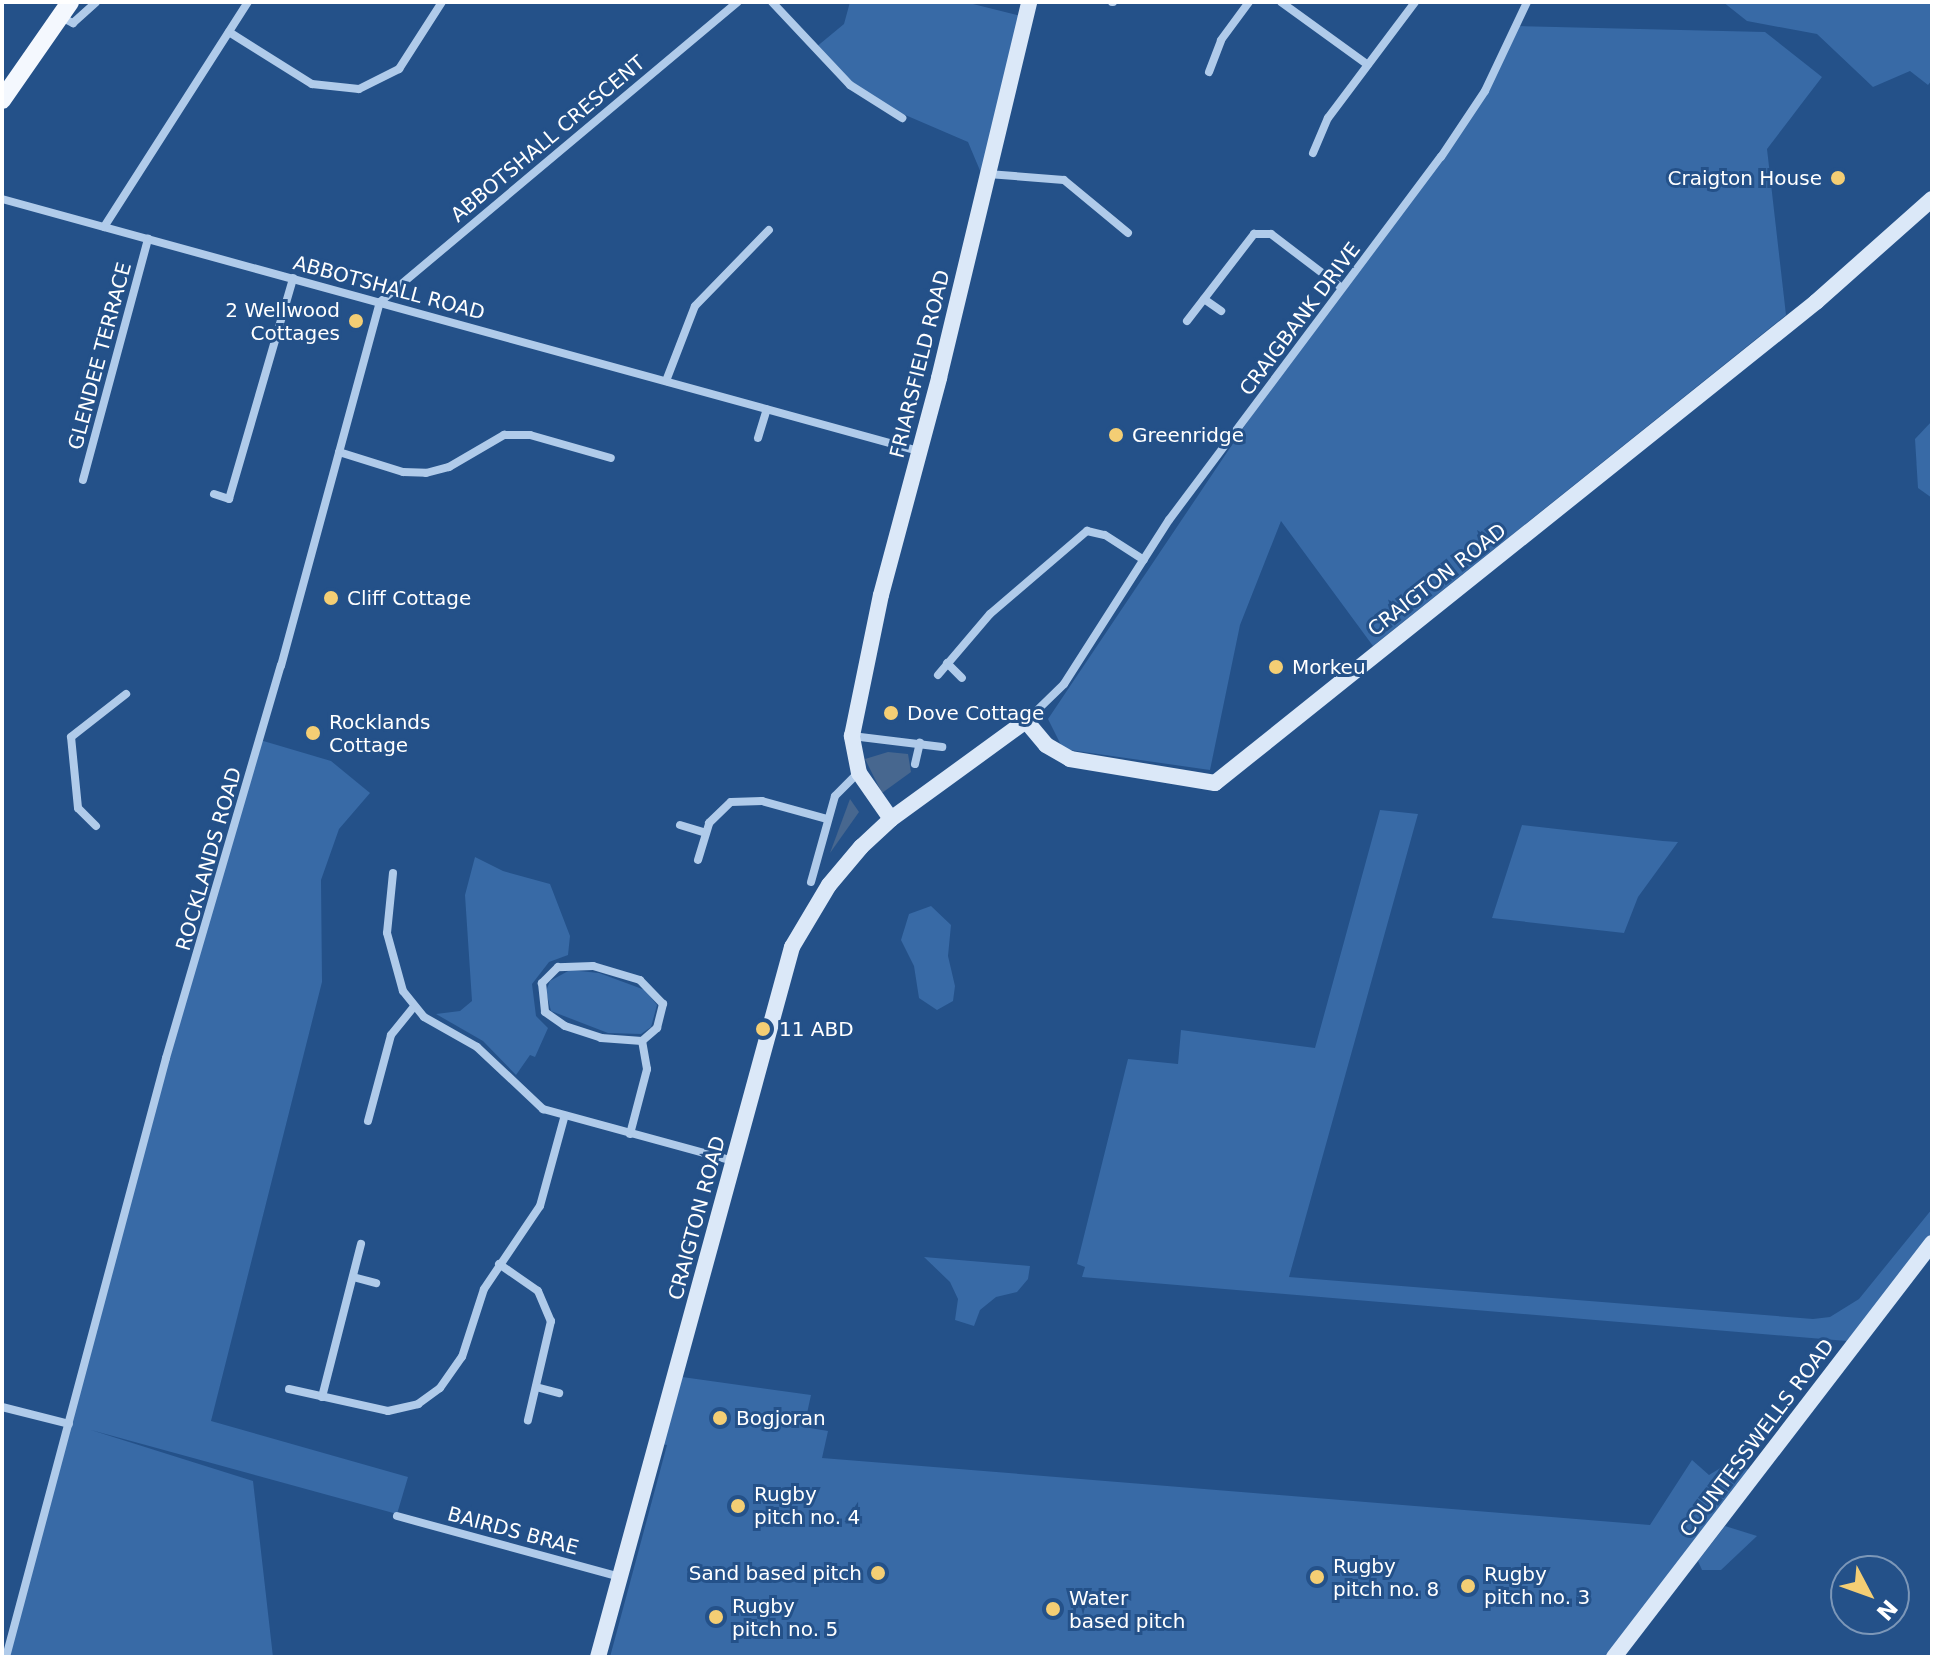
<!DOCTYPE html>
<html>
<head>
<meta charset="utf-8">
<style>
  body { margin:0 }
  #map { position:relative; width:1934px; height:1659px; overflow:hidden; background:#245189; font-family:"DejaVu Sans",sans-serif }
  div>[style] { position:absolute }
  .green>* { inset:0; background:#386aa6 }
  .water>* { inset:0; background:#47678f }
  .street>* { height:8px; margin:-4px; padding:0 4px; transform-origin:4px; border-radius:4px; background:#b0cbea }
  .secondary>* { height:16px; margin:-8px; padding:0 8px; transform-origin:8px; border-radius:8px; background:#dbe8f8 }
  .primary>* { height:18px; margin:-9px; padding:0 9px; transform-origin:9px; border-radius:9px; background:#f4f8fe }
  .dots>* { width:22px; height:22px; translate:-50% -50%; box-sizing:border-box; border:4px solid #245189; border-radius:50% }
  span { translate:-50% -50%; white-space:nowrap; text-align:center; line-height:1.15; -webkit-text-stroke:6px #245189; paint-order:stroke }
  .street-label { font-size:20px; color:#fff }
  .poi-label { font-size:20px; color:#fff }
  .right { translate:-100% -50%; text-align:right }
  .left { translate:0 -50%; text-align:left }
  .frame { position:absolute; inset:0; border:4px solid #fff; pointer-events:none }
  .north { position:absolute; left:1830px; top:1555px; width:80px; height:80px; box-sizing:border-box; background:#245189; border:2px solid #7c97b8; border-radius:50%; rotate:131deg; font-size:22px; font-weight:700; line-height:32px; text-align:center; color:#fff }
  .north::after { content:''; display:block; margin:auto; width:28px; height:36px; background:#f4ce74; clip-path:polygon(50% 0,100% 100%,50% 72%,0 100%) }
</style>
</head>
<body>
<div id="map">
  <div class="green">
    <i style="clip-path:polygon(850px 2px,965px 2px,1025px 17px,984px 180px,968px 142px,875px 102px,815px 48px,844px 24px)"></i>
    <i style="clip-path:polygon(1723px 2px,1932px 2px,1932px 80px,1928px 85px,1910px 71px,1873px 87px,1817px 34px,1747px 21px)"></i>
    <i style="clip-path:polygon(1517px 26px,1765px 32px,1822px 77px,1767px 149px,1786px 315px,1373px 646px,1281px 521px,1240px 625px,1210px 770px,1063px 749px,1048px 719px,1289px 360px,1485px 91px)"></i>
    <i style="clip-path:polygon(1932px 421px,1932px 498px,1918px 488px,1915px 439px)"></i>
    <i style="clip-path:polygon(260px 740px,331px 761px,370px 793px,339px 829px,321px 880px,322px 982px,211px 1421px,408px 1477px,397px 1514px,91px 1430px,253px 1481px,273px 1657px,6px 1657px,166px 1058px)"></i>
    <i style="clip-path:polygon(1380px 810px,1418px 814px,1289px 1277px,1813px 1319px,1830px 1317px,1859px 1299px,1932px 1209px,1932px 1236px,1847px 1341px,1082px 1277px,1085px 1267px,1077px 1264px,1128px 1059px,1178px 1064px,1181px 1030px,1315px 1048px)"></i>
    <i style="clip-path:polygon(1522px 825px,1663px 841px,1678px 842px,1638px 897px,1624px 933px,1492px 918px)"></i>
    <i style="clip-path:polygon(475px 857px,503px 871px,550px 884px,570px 936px,568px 955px,549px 962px,532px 984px,536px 1016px,548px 1028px,535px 1057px,530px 1055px,516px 1075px,483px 1041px,436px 1014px,460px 1011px,472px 1001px,465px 895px)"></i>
    <i style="clip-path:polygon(931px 906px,951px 925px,948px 956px,955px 986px,953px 1001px,937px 1010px,919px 998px,914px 966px,901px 940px,909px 914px)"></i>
    <i style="clip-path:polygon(570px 970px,599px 973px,645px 990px,657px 1005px,651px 1027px,641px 1034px,608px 1033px,551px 1011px,546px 991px,550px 981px)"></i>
    <i style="clip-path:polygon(924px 1257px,1030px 1266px,1028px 1279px,1017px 1292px,996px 1297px,980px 1310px,974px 1326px,955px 1320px,958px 1299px,950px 1282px)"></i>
    <i style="clip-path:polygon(675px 1376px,811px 1395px,804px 1427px,828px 1431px,822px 1458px,1650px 1525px,1692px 1460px,1709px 1475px,1727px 1464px,1751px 1470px,1607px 1657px,610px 1657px,667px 1445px,657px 1443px)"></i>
    <i style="clip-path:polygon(1725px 1526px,1757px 1536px,1721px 1570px,1702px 1570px,1698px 1561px)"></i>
  </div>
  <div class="water">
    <i style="clip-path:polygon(888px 752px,908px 754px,911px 772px,882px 793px,865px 759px)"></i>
    <i style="clip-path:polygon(850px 799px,859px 812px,830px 853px)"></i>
  </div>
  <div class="street">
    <i style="left:772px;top:2px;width:114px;rotate:46.8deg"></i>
    <i style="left:850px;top:85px;width:62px;rotate:32.4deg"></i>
    <i style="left:1112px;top:2px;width:1px"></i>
    <i style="left:1281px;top:2px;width:107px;rotate:35.9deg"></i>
    <i style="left:59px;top:16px;width:16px;rotate:27deg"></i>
    <i style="left:73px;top:23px;width:31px;rotate:-42deg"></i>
    <i style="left:229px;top:32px;width:98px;rotate:32.1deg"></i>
    <i style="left:312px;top:84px;width:47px;rotate:6.1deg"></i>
    <i style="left:359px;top:89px;width:45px;rotate:-26.6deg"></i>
    <i style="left:399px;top:69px;width:80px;rotate:-57.3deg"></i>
    <i style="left:1209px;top:72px;width:34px;rotate:-69deg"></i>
    <i style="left:1221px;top:40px;width:47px;rotate:-53.6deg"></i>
    <i style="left:1313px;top:153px;width:38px;rotate:-67deg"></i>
    <i style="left:1328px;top:118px;width:145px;rotate:-53.1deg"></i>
    <i style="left:988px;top:174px;width:76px;rotate:4.5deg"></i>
    <i style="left:1064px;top:180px;width:83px;rotate:39.6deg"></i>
    <i style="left:2px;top:199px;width:951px;rotate:15.37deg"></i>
    <i style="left:104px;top:227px;width:267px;rotate:-57.4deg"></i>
    <i style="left:1204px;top:299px;width:21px;rotate:35deg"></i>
    <i style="left:1187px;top:321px;width:110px;rotate:-52.4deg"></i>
    <i style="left:1254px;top:234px;width:17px"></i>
    <i style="left:1271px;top:234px;width:89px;rotate:37.3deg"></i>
    <i style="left:666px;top:381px;width:80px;rotate:-68.9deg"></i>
    <i style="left:695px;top:306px;width:106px;rotate:-45.8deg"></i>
    <i style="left:758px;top:438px;width:30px;rotate:-73deg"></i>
    <i style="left:339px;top:452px;width:67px;rotate:17.4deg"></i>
    <i style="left:403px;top:472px;width:23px;rotate:2deg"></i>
    <i style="left:426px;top:473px;width:24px;rotate:-15deg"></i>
    <i style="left:449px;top:467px;width:64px;rotate:-30.2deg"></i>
    <i style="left:504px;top:435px;width:26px"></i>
    <i style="left:530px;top:435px;width:84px;rotate:15.9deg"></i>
    <i style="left:83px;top:480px;width:250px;rotate:-74.9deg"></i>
    <i style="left:214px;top:494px;width:16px;rotate:18deg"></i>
    <i style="left:229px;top:499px;width:230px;rotate:-73.8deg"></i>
    <i style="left:947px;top:663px;width:21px;rotate:45deg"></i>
    <i style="left:938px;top:675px;width:80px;rotate:-49.6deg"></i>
    <i style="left:990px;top:614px;width:128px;rotate:-40.6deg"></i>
    <i style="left:1087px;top:531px;width:18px;rotate:13deg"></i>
    <i style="left:1105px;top:535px;width:46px;rotate:32.7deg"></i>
    <i style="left:1026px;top:721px;width:53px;rotate:-44.2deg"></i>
    <i style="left:1064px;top:684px;width:195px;rotate:-57.4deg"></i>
    <i style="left:1169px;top:520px;width:454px;rotate:-53.2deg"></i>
    <i style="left:1441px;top:157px;width:79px;rotate:-56.3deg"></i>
    <i style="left:1485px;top:91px;width:98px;rotate:-64.7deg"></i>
    <i style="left:852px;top:736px;width:91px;rotate:7deg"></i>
    <i style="left:915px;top:764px;width:22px;rotate:-77deg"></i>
    <i style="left:680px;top:825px;width:27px;rotate:17deg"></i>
    <i style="left:96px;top:826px;width:25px;rotate:-135deg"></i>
    <i style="left:78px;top:808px;width:71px;rotate:-95.6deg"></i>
    <i style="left:71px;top:737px;width:70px;rotate:-38deg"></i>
    <i style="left:698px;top:860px;width:39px;rotate:-73deg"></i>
    <i style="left:709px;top:823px;width:30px;rotate:-44deg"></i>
    <i style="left:731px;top:802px;width:31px;rotate:-2deg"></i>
    <i style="left:762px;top:801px;width:67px;rotate:15.5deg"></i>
    <i style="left:393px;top:873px;width:60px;rotate:95.7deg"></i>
    <i style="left:387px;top:933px;width:60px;rotate:74.6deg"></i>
    <i style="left:403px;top:991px;width:33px;rotate:51deg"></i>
    <i style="left:424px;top:1017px;width:61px;rotate:29.5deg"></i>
    <i style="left:477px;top:1047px;width:91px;rotate:43.2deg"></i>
    <i style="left:543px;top:1109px;width:197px;rotate:15.3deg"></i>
    <i style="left:811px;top:882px;width:89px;rotate:-74.4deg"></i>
    <i style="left:835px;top:796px;width:33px;rotate:-45deg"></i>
    <i style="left:368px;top:1121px;width:89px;rotate:-75deg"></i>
    <i style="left:391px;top:1035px;width:36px;rotate:-51deg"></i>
    <i style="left:630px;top:1134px;width:67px;rotate:-75.3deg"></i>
    <i style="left:647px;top:1069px;width:28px;rotate:-100deg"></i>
    <i style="left:642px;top:1041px;width:20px;rotate:-41deg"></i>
    <i style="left:657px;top:1028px;width:25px;rotate:-76deg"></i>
    <i style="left:663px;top:1004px;width:33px;rotate:-134deg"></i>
    <i style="left:640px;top:980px;width:49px;rotate:-163.4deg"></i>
    <i style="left:593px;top:966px;width:35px;rotate:178deg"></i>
    <i style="left:558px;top:967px;width:23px;rotate:135deg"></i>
    <i style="left:542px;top:983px;width:29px;rotate:84deg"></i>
    <i style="left:545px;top:1012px;width:24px;rotate:35deg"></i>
    <i style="left:565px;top:1026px;width:38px;rotate:18deg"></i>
    <i style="left:601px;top:1038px;width:41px;rotate:4.2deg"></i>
    <i style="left:499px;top:1264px;width:47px;rotate:34.7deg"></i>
    <i style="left:538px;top:1291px;width:33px;rotate:67deg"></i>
    <i style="left:551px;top:1321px;width:102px;rotate:103.1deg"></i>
    <i style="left:353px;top:1277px;width:24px;rotate:15deg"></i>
    <i style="left:536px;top:1387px;width:24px;rotate:15deg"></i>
    <i style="left:289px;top:1389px;width:101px;rotate:12.5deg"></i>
    <i style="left:388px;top:1411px;width:31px;rotate:-13deg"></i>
    <i style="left:418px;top:1404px;width:27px;rotate:-36deg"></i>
    <i style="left:440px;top:1388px;width:38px;rotate:-55deg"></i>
    <i style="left:462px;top:1357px;width:71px;rotate:-72.1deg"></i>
    <i style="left:484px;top:1289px;width:100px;rotate:-56deg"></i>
    <i style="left:540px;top:1206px;width:91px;rotate:-74.7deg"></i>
    <i style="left:322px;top:1397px;width:158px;rotate:-75.7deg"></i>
    <i style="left:2px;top:1407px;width:69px;rotate:14.2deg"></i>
    <i style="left:397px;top:1516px;width:231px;rotate:15.3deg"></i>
    <i style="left:6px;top:1657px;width:620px;rotate:-75.04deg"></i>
    <i style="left:166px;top:1058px;width:409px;rotate:-73.7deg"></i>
    <i style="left:281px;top:666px;width:377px;rotate:-74.8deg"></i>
    <i style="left:380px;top:302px;width:467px;rotate:-40deg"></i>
  </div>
  <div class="secondary">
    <i style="left:891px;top:819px;width:56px;rotate:-124.8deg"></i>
    <i style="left:859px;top:773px;width:38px;rotate:-101deg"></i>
    <i style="left:852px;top:736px;width:144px;rotate:-78.4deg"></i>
    <i style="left:881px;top:595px;width:225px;rotate:-75deg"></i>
    <i style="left:939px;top:378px;width:387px;rotate:-76.5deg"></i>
    <i style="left:598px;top:1657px;width:736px;rotate:-74.72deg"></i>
    <i style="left:792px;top:947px;width:72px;rotate:-59.2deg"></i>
    <i style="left:829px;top:885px;width:50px;rotate:-49.9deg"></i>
    <i style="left:861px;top:847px;width:41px;rotate:-43deg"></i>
    <i style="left:891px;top:819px;width:167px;rotate:-36deg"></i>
    <i style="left:1026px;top:721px;width:31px;rotate:50deg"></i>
    <i style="left:1046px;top:745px;width:28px;rotate:30deg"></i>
    <i style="left:1070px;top:759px;width:147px;rotate:9.4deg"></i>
    <i style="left:1215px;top:783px;width:770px;rotate:-38.67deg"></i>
    <i style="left:1816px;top:302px;width:155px;rotate:-41.6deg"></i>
    <i style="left:1614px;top:1657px;width:522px;rotate:-52.47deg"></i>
  </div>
  <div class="primary">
    <i style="left:2px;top:100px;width:119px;rotate:-55.2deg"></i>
  </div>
  <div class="dots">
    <i style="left:1838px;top:178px;background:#f4ce74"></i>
    <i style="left:356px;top:321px;background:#f4ce74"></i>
    <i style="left:1116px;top:435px;background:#f4ce74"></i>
    <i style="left:331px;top:598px;background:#f4ce74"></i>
    <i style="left:1276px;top:667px;background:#f4ce74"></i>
    <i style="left:891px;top:713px;background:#f4ce74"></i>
    <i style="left:313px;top:733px;background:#f4ce74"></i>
    <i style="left:763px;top:1029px;background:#f4ce74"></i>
    <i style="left:720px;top:1418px;background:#f4ce74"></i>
    <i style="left:738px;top:1506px;background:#f4ce74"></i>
    <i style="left:878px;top:1573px;background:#f4ce74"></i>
    <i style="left:1317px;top:1577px;background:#f4ce74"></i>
    <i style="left:1468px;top:1586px;background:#f4ce74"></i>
    <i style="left:1053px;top:1609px;background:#f4ce74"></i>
    <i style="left:716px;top:1617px;background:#f4ce74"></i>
  </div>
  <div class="street-label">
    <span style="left:548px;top:139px;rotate:-40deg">ABBOTSHALL CRESCENT</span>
    <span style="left:389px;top:288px;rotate:15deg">ABBOTSHALL ROAD</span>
    <span style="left:1300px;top:319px;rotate:-53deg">CRAIGBANK DRIVE</span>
    <span style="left:100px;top:356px;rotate:-75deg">GLENDEE TERRACE</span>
    <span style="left:920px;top:364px;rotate:-76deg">FRIARSFIELD ROAD</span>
    <span style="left:1437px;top:580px;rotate:-38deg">CRAIGTON ROAD</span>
    <span style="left:209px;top:859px;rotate:-74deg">ROCKLANDS ROAD</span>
    <span style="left:697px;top:1218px;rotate:-75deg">CRAIGTON ROAD</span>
    <span style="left:1757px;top:1438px;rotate:-53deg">COUNTESSWELLS ROAD</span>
    <span style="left:513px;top:1531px;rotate:15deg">BAIRDS BRAE</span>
  </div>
  <div class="poi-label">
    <span class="right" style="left:1822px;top:178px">Craigton House</span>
    <span class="right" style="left:340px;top:322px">2 Wellwood<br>Cottages</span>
    <span class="left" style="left:1132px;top:435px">Greenridge</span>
    <span class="left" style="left:347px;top:598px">Cliff Cottage</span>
    <span class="left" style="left:1292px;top:667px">Morkeu</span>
    <span class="left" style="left:907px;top:713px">Dove Cottage</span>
    <span class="left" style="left:329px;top:734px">Rocklands<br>Cottage</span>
    <span class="left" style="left:779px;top:1029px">11 ABD</span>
    <span class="left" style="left:736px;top:1418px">Bogjoran</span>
    <span class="left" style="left:754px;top:1506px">Rugby<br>pitch no. 4</span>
    <span class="left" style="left:1333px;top:1578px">Rugby<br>pitch no. 8</span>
    <span class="right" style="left:862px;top:1573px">Sand based pitch</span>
    <span class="left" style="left:1484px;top:1586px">Rugby<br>pitch no. 3</span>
    <span class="left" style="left:1069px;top:1610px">Water<br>based pitch</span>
    <span class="left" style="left:732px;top:1618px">Rugby<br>pitch no. 5</span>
  </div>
  <div class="frame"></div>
  <div class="north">N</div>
</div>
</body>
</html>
